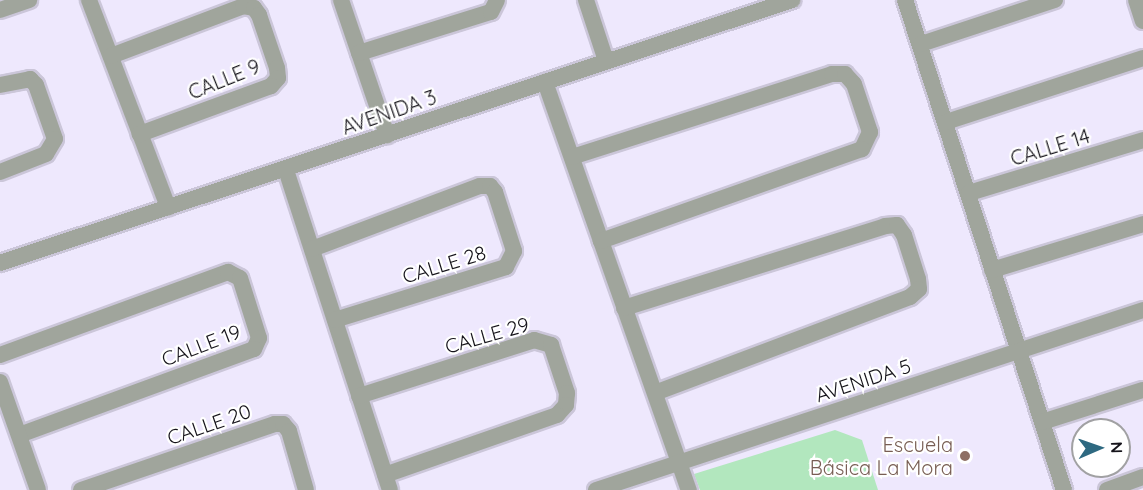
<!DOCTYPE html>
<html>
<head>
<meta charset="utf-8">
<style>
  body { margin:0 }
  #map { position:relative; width:1143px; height:490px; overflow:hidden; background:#eee8fd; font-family:Quicksand,sans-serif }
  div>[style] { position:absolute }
  .green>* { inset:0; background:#b2e7be }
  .roads { filter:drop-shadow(2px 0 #cbc6d9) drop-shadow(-2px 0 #cbc6d9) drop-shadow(0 2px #cbc6d9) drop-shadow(0 -2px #cbc6d9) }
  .minor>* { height:16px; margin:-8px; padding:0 8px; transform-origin:8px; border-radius:8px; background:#a0a59c }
  .dots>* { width:16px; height:16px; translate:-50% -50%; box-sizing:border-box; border:3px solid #fff; border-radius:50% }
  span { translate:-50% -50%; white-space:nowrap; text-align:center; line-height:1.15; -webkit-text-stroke:4.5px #fff; paint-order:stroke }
  .street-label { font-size:20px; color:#15131a }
  .education-label { font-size:20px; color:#785e54 }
  .right { translate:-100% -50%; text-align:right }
  .north { position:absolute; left:1071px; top:418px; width:60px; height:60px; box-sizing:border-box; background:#fff; border:2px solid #a1a1a3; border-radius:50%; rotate:88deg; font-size:16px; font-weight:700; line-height:24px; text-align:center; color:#15131a }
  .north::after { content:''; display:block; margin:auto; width:21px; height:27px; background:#2e6981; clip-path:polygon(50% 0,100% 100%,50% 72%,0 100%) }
</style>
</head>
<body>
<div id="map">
  <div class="green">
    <i style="clip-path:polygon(835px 430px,862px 440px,878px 490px,700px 490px,694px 474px)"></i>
  </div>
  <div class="roads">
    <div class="minor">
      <i style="left:89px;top:0;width:222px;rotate:69.1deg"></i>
      <i style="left:341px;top:0;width:143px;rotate:71.2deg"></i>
      <i style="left:586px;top:0;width:64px;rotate:71.8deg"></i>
      <i style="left:905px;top:0;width:515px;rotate:72.02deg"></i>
      <i style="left:1136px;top:0;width:22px;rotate:72deg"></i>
      <i style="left:0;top:10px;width:31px;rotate:-19deg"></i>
      <i style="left:921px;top:44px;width:141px;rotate:-18.2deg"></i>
      <i style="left:359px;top:53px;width:138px;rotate:-17.3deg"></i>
      <i style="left:491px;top:12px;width:13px;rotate:-63deg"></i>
      <i style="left:111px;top:56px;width:141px;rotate:-20.7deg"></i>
      <i style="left:243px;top:6px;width:11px;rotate:10deg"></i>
      <i style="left:254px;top:8px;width:9px;rotate:54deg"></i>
      <i style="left:259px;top:15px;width:56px;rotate:71.2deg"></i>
      <i style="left:277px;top:68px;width:10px;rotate:84deg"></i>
      <i style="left:278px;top:78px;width:11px;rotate:131deg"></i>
      <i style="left:271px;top:86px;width:140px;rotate:159.9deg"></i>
      <i style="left:545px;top:82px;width:433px;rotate:70.6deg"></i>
      <i style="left:0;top:85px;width:31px;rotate:-11deg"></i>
      <i style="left:30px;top:79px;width:8px;rotate:45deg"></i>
      <i style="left:36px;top:85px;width:57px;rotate:70.6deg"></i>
      <i style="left:55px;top:139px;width:17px;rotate:121deg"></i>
      <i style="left:46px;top:154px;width:49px;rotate:158.6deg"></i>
      <i style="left:946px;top:122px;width:207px;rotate:-18deg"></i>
      <i style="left:572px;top:157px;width:273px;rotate:-17.7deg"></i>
      <i style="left:832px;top:74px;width:13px"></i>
      <i style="left:845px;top:74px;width:13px;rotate:48deg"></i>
      <i style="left:854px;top:84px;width:51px;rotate:71.6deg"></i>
      <i style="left:870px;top:132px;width:19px;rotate:115deg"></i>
      <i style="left:862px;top:149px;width:277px;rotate:160.6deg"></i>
      <i style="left:286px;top:170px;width:336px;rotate:72deg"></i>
      <i style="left:969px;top:193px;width:182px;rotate:-16.9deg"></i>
      <i style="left:312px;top:249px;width:179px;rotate:-20.6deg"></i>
      <i style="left:480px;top:186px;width:10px"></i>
      <i style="left:490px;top:186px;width:8px;rotate:50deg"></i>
      <i style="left:495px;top:192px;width:62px;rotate:72.1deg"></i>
      <i style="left:514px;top:251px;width:18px;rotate:117deg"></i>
      <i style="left:506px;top:267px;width:179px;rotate:162.8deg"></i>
      <i style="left:0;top:263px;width:835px;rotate:-18.37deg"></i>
      <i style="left:992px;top:270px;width:158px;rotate:-16.9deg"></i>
      <i style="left:624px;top:308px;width:274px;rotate:-17.4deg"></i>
      <i style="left:885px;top:226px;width:12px;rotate:-5deg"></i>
      <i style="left:897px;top:225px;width:12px;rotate:55deg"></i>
      <i style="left:904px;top:235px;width:46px;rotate:72.3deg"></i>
      <i style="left:918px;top:279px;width:10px;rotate:84deg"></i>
      <i style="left:919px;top:289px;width:12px;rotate:138deg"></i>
      <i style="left:910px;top:297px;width:272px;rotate:159.4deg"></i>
      <i style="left:0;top:355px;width:243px;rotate:-20deg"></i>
      <i style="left:228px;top:272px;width:13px;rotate:27deg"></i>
      <i style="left:240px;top:278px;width:63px;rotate:72.4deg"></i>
      <i style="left:259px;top:338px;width:12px;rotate:114deg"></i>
      <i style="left:254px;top:349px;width:250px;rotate:159.9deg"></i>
      <i style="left:0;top:382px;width:114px;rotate:70.6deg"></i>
      <i style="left:359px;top:396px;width:184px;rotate:-17.7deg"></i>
      <i style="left:534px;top:340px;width:18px;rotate:16deg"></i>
      <i style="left:551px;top:345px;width:51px;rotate:71.6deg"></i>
      <i style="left:567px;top:393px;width:12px;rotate:95deg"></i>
      <i style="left:566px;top:405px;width:13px;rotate:132deg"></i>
      <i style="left:557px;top:415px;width:182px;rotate:160.8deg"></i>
      <i style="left:1042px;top:422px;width:106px;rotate:-17.6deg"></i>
      <i style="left:81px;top:490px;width:205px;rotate:-18.8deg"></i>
      <i style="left:275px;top:424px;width:8px"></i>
      <i style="left:283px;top:424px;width:9px;rotate:49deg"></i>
      <i style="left:289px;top:431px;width:61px;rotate:73.9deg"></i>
      <i style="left:596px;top:490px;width:576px;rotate:-18.21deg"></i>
      <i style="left:1107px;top:490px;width:38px;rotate:-20deg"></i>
    </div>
  </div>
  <div class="dots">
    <i style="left:965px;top:456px;background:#8d6e63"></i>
  </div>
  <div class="street-label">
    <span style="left:224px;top:79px;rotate:-22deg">CALLE 9</span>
    <span style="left:389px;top:112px;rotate:-19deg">AVENIDA 3</span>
    <span style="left:1050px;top:147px;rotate:-17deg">CALLE 14</span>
    <span style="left:444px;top:264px;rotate:-17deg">CALLE 28</span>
    <span style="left:487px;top:335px;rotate:-16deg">CALLE 29</span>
    <span style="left:201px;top:345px;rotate:-21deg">CALLE 19</span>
    <span style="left:863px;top:380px;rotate:-18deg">AVENIDA 5</span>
    <span style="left:209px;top:424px;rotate:-19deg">CALLE 20</span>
  </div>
  <div class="education-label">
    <span class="right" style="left:953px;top:456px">Escuela<br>Básica La Mora</span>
  </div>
  <div class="north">N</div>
</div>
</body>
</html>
